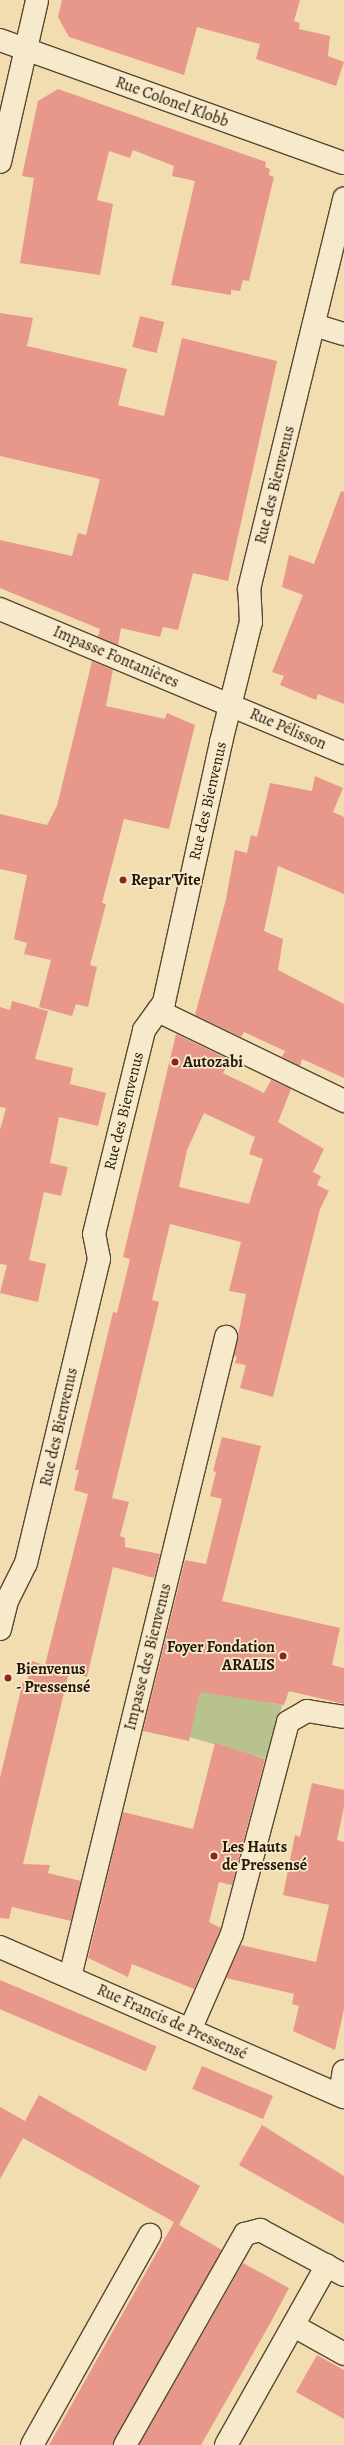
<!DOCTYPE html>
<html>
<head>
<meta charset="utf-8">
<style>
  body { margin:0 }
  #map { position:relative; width:344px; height:2445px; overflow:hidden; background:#f2ddb1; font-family:Alegreya,serif }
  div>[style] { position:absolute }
  .green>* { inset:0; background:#b7c28e }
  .building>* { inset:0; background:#e7988b; transform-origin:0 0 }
  .roads { filter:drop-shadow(1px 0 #584831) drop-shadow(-1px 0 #584831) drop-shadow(0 1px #584831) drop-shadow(0 -1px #584831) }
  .minor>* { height:22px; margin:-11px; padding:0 11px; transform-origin:11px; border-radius:11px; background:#f7e9cc }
  .dots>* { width:11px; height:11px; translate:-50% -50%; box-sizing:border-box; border:2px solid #f7e9cc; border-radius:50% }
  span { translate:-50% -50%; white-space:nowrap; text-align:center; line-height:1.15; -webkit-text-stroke:3.5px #f7e9cc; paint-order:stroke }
  .street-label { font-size:16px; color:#251706 }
  .poi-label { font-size:16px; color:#251706; font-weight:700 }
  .left { translate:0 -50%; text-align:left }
  .right { translate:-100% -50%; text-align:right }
</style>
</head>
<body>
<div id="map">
  <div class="green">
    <i style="clip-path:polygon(200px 1690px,282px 1705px,267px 1759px,189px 1737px)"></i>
  </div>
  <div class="building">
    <i style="clip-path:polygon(62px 0,300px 0,294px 21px,300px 23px,299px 29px,330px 36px,328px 56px,344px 62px,336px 86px,256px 59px,260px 44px,197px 27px,184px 75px,69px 37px,58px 17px)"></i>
    <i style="clip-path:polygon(58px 89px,266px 162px,265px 167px,270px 169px,269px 175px,274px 177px,249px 281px,243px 280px,240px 291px,231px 290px,231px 295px,171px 285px,195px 181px,172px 176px,174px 166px,133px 150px,130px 158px,109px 151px,97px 200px,113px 204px,100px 275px,20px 263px,34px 178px,22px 176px,38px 101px)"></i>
    <i style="clip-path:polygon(0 313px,33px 318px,27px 346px,127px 369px,118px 405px,164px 416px,182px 338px,277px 361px,228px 581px,193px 573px,178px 630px,163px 627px,160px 637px,121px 628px,118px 645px,98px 637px,100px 629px,0 588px,0 540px,72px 556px,78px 533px,86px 535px,100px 479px,0 456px)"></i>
    <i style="left:140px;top:316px;width:25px;height:32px;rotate:14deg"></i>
    <i style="clip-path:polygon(341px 491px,344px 492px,344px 704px,318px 694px,316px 700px,280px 685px,284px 676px,272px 672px,303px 595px,282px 587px,289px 555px,314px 564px)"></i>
    <i style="clip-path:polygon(92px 661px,113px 670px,106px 706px,165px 719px,167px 713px,195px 725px,169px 829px,124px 819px,102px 903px,106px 904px,90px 965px,97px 967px,88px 1007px,76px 1004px,72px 1016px,39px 1007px,51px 960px,24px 954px,27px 943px,14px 939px,27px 875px,0 869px,0 814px,47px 825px,57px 806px)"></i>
    <i style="clip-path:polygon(315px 776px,343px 788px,333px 812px,344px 817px,344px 894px,278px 866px,264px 931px,283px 939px,278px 970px,344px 1004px,344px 1078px,302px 1059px,300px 1066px,282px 1057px,285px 1051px,244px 1032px,241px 1037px,195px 1015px,226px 899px,235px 850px,247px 853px,251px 835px,257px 837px,270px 783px,312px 791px)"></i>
    <i style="clip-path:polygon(12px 1001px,48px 1011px,35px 1059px,73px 1068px,70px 1084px,106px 1093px,98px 1126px,59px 1117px,50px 1163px,68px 1167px,61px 1196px,44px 1192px,29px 1260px,46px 1264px,38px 1302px,0 1293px,7px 1265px,0 1264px,0 1130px,6px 1108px,0 1107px,0 1007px,10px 1010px)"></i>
    <i style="clip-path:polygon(evenodd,176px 1034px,230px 1060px,223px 1073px,264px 1093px,271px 1080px,291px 1089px,278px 1122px,324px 1149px,313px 1172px,321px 1176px,317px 1185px,329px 1191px,320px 1209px,273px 1397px,240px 1388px,246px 1365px,235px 1363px,237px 1357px,234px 1356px,246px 1294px,229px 1291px,241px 1242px,170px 1224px,152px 1300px,159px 1302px,112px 1498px,129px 1502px,120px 1536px,125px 1538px,125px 1547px,160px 1554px,154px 1578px,113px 1567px,87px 1677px,69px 1672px,23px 1864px,50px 1865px,48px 1873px,81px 1881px,71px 1921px,12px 1907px,9px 1919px,0 1918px,0 1778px,23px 1681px,27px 1682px,32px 1661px,45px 1665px,88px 1494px,74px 1490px,79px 1470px,75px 1470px,113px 1312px,117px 1313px,130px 1259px,123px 1257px,176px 1034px,204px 1113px,255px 1137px,249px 1154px,263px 1159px,249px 1204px,179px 1187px,187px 1150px,204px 1113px)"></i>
    <i style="clip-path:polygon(222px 1437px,261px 1446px,222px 1601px,340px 1628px,332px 1665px,344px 1668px,344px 1704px,289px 1691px,284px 1705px,200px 1692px,189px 1741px,143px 1731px,185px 1560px,206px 1564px,222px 1499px,210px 1496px,216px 1472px,213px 1471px)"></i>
    <i style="clip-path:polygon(215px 1743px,265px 1759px,232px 1885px,219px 1882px,209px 1922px,221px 1928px,194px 1989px,132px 1964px,128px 1977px,88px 1958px,123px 1812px,193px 1829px)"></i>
    <i style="clip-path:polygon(312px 1783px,344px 1790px,344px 1807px,337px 1840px,344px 1842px,344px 2009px,335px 2050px,293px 2031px,299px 2006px,292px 2004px,294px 1994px,226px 1978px,241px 1945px,316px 1962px,329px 1905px,283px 1895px,295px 1835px,300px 1837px)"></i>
    <i style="left:0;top:1980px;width:170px;height:27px;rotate:23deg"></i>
    <i style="left:202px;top:2066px;width:77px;height:25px;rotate:23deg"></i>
    <i style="clip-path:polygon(39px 2095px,200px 2186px,179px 2225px,222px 2250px,113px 2445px,49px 2445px,174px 2222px,23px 2138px,0 2179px,0 2107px,25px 2121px)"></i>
    <i style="clip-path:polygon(262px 2125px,344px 2176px,344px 2224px,239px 2165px)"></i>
    <i style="clip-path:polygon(243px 2263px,289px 2288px,272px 2320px,201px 2445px,139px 2445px)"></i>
    <i style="clip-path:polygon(317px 2355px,344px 2370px,344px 2419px,296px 2392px)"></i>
  </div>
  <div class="roads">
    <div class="minor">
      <i style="left:0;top:40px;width:365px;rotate:19.7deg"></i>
      <i style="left:0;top:162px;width:166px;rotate:-77.1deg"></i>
      <i style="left:314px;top:325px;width:31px;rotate:17deg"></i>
      <i style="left:0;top:609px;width:373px;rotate:22.7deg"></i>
      <i style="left:158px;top:1011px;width:207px;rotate:25.8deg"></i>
      <i style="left:0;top:1629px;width:29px;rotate:-76deg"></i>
      <i style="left:7px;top:1601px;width:42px;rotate:-63.4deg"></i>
      <i style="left:26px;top:1563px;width:313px;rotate:-76.5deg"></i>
      <i style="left:99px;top:1259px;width:25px;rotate:-101deg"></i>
      <i style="left:94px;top:1234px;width:210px;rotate:-76.2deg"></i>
      <i style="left:144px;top:1030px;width:34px;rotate:-54deg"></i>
      <i style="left:164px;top:1002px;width:266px;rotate:-77.6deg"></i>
      <i style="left:221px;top:742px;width:124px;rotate:-76deg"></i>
      <i style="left:251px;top:622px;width:33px;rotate:-93deg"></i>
      <i style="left:249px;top:589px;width:402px;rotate:-76.3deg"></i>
      <i style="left:0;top:1947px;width:375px;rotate:23.6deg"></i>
      <i style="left:70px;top:1977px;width:659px;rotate:-76.3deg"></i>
      <i style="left:190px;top:2030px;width:105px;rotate:-66.4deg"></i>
      <i style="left:232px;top:1934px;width:219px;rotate:-75.2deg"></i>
      <i style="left:288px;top:1722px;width:22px;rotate:-30deg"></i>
      <i style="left:307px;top:1711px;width:37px;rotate:9deg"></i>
      <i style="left:340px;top:2095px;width:24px;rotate:-81deg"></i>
      <i style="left:294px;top:2326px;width:57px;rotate:29.2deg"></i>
      <i style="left:32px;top:2445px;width:241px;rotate:-60.7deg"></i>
      <i style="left:125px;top:2445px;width:243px;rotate:-60.4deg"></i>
      <i style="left:245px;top:2234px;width:16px;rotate:-15deg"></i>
      <i style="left:260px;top:2230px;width:95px;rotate:28.2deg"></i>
      <i style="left:226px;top:2445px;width:206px;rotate:-60.7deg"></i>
    </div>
  </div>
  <div class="dots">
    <i style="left:123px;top:880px;background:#8f2418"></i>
    <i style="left:175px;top:1062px;background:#8f2418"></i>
    <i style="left:283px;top:1656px;background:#8f2418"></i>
    <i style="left:8px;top:1678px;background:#8f2418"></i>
    <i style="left:214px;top:1856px;background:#8f2418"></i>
  </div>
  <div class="street-label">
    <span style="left:172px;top:102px;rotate:20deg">Rue Colonel Klobb</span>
    <span style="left:275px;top:485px;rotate:-76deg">Rue des Bienvenus</span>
    <span style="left:116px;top:657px;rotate:23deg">Impasse Fontanières</span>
    <span style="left:288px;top:729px;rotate:23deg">Rue Pélisson</span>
    <span style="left:208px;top:801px;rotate:-77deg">Rue des Bienvenus</span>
    <span style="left:124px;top:1111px;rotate:-76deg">Rue des Bienvenus</span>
    <span style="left:59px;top:1427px;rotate:-77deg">Rue des Bienvenus</span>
    <span style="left:148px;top:1657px;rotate:-76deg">Impasse des Bienvenus</span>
    <span style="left:172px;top:2022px;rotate:24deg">Rue Francis de Pressensé</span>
  </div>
  <div class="poi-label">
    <span class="left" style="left:131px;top:880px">Repar'Vite</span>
    <span class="left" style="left:183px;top:1062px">Autozabi</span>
    <span class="right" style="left:275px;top:1656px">Foyer Fondation<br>ARALIS</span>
    <span class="left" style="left:16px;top:1678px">Bienvenus<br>- Pressensé</span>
    <span class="left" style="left:222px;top:1856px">Les Hauts<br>de Pressensé</span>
  </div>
</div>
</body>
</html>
